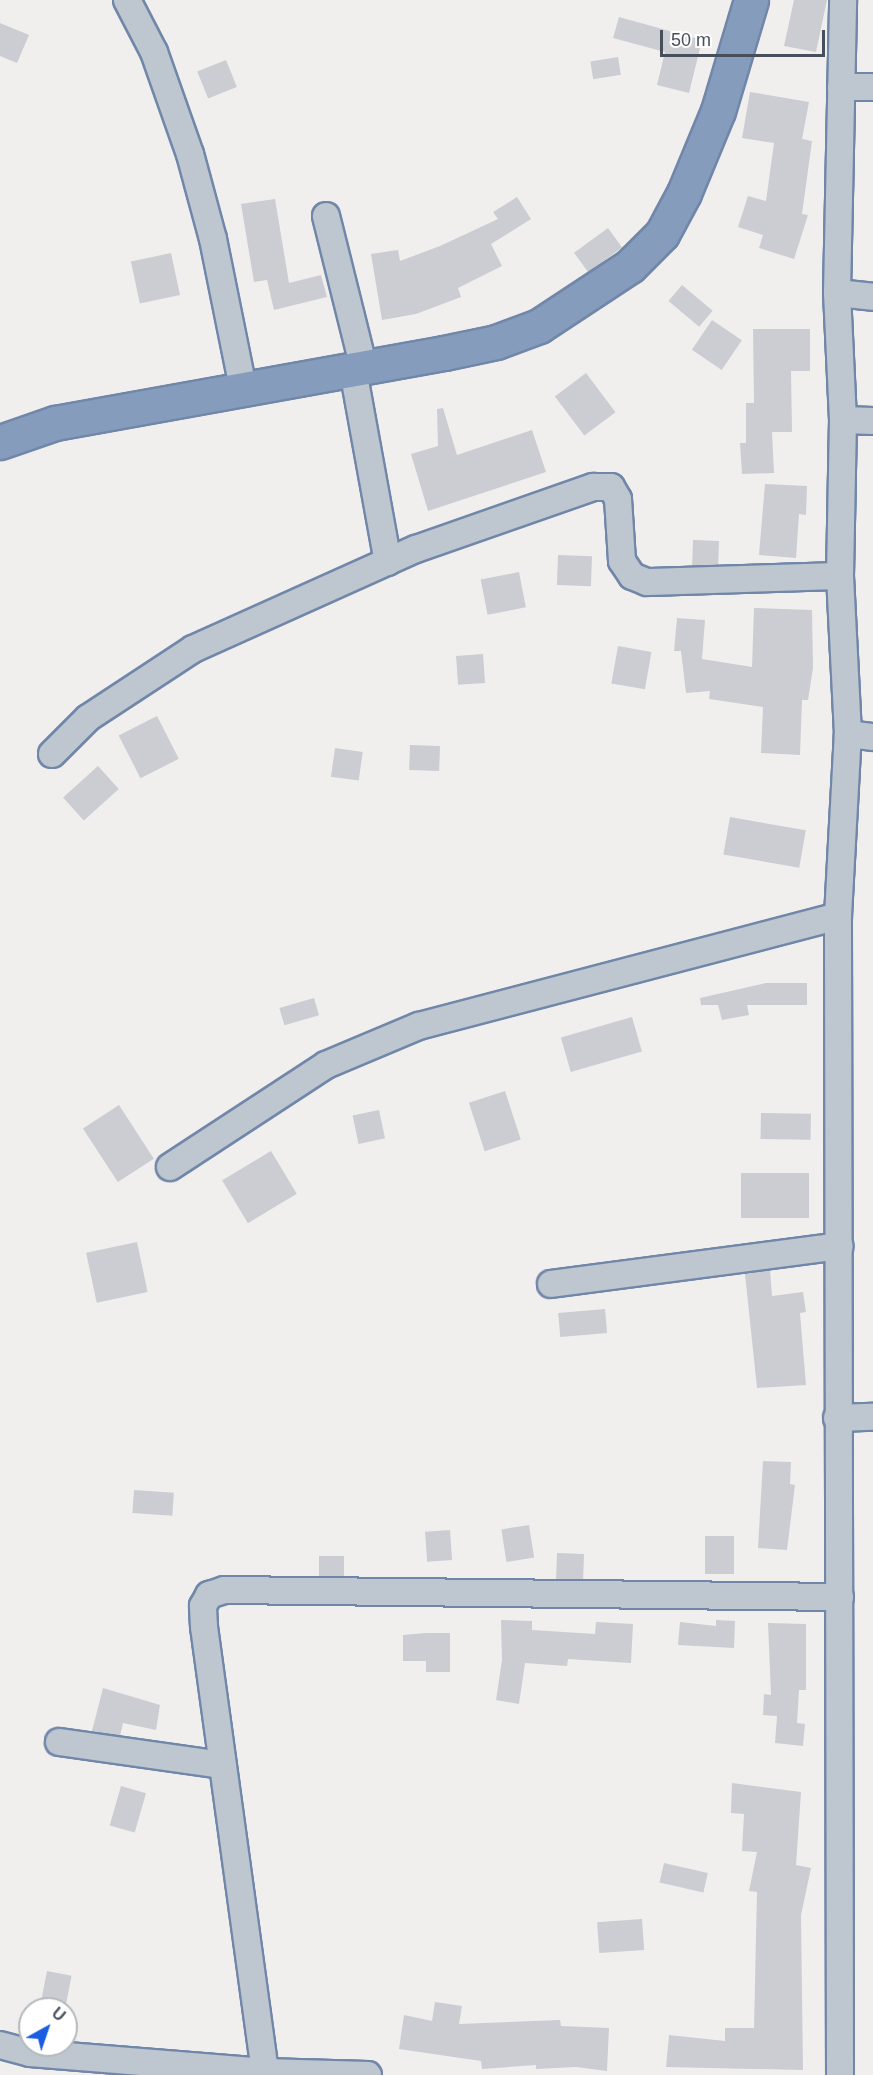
<!DOCTYPE html>
<html>
<head>
<meta charset="utf-8">
<style>
  body { margin:0 }
  #map { position:relative; width:873px; height:2075px; overflow:hidden; background:#f1eeee; font-family:Arial,sans-serif }
  div>[style] { position:absolute }
  .building>* { inset:0; background:#cbcdd3; transform-origin:0 0 }
  .roads { filter:drop-shadow(2px 0 #7187a9) drop-shadow(-2px 0 #7187a9) drop-shadow(0 2px #7187a9) drop-shadow(0 -2px #7187a9) }
  .minor>* { height:26px; margin:-13px; padding:0 13px; transform-origin:13px; border-radius:13px; background:#bec7d0 }
  .highway>* { height:33px; margin:-16.5px; padding:0 16.5px; transform-origin:16.5px; border-radius:16.5px; background:#869cbd }
  span { translate:-50% -50%; white-space:nowrap; text-align:center; line-height:1.15; -webkit-text-stroke:4.5px #fff; paint-order:stroke }
  .north { position:absolute; left:18px; top:1997px; width:60px; height:60px; box-sizing:border-box; background:#fff; border:2px solid #b5b9bd; border-radius:50%; rotate:40deg; font-size:16px; font-weight:700; line-height:24px; text-align:center; color:#464f5b }
  .north::after { content:''; display:block; margin:auto; width:21px; height:27px; background:#195ee0; clip-path:polygon(50% 0,100% 100%,50% 72%,0 100%) }
  .scale { position:absolute; left:660px; top:30px; width:165px; height:27px; box-sizing:border-box; border:3px solid #464f5b; border-top:0; padding-left:8px; font-size:18px; line-height:21px; white-space:nowrap; color:#464f5b; -webkit-text-stroke:4px #fff; paint-order:stroke }
</style>
</head>
<body>
<div id="map">
  <div class="building">
    <i style="clip-path:polygon(794px 0,827px 0,816px 52px,784px 46px)"></i>
    <i style="clip-path:polygon(619px 17px,702px 40px,689px 93px,657px 85px,665px 52px,613px 38px)"></i>
    <i style="clip-path:polygon(0 23px,29px 35px,17px 63px,0 56px)"></i>
    <i style="left:618px;top:57px;width:18px;height:28px;rotate:81deg"></i>
    <i style="left:226px;top:60px;width:29px;height:31px;rotate:68deg"></i>
    <i style="clip-path:polygon(750px 92px,809px 102px,802px 139px,812px 141px,802px 214px,808px 215px,794px 259px,759px 248px,763px 235px,738px 227px,748px 196px,766px 201px,774px 143px,742px 138px)"></i>
    <i style="clip-path:polygon(517px 197px,531px 219px,491px 244px,502px 266px,458px 288px,461px 297px,416px 314px,382px 320px,371px 254px,398px 250px,400px 261px,440px 246px,498px 219px,493px 212px)"></i>
    <i style="clip-path:polygon(275px 199px,289px 283px,321px 275px,327px 297px,274px 310px,267px 280px,254px 282px,241px 204px)"></i>
    <i style="left:608px;top:228px;width:24px;height:42px;rotate:54deg"></i>
    <i style="left:171px;top:253px;width:43px;height:41px;rotate:78deg"></i>
    <i style="left:682px;top:285px;width:40px;height:21px;rotate:40deg"></i>
    <i style="left:712px;top:320px;width:36px;height:36px;rotate:34deg"></i>
    <i style="clip-path:polygon(753px 329px,810px 329px,810px 371px,791px 371px,792px 432px,772px 432px,774px 473px,742px 474px,740px 443px,746px 443px,746px 403px,754px 403px)"></i>
    <i style="left:586px;top:373px;width:49px;height:39px;rotate:53deg"></i>
    <i style="clip-path:polygon(443px 408px,457px 455px,532px 430px,546px 472px,428px 511px,411px 454px,438px 446px,437px 409px)"></i>
    <i style="clip-path:polygon(765px 484px,807px 486px,806px 515px,799px 514px,796px 558px,759px 555px)"></i>
    <i style="left:693px;top:540px;width:26px;height:26px;rotate:2deg"></i>
    <i style="left:558px;top:555px;width:34px;height:30px;rotate:2deg"></i>
    <i style="left:519px;top:572px;width:36px;height:39px;rotate:79deg"></i>
    <i style="clip-path:polygon(754px 608px,812px 610px,813px 668px,808px 700px,802px 700px,800px 755px,761px 753px,763px 707px,709px 699px,710px 691px,686px 693px,681px 651px,674px 651px,677px 618px,705px 620px,702px 659px,752px 667px)"></i>
    <i style="left:618px;top:646px;width:34px;height:38px;rotate:10deg"></i>
    <i style="left:483px;top:654px;width:29px;height:27px;rotate:86deg"></i>
    <i style="left:157px;top:716px;width:48px;height:43px;rotate:63deg"></i>
    <i style="left:410px;top:745px;width:30px;height:25px;rotate:2deg"></i>
    <i style="left:335px;top:748px;width:28px;height:29px;rotate:8deg"></i>
    <i style="left:98px;top:766px;width:31px;height:47px;rotate:48deg"></i>
    <i style="left:730px;top:817px;width:77px;height:38px;rotate:10deg"></i>
    <i style="clip-path:polygon(766px 983px,807px 983px,807px 1005px,747px 1005px,749px 1015px,722px 1020px,718px 1005px,701px 1005px,700px 998px)"></i>
    <i style="left:314px;top:998px;width:18px;height:36px;rotate:74deg"></i>
    <i style="left:632px;top:1017px;width:36px;height:74px;rotate:74deg"></i>
    <i style="left:505px;top:1091px;width:51px;height:38px;rotate:72deg"></i>
    <i style="left:119px;top:1105px;width:64px;height:43px;rotate:57deg"></i>
    <i style="left:379px;top:1110px;width:29px;height:27px;rotate:78deg"></i>
    <i style="left:761px;top:1113px;width:50px;height:26px;rotate:1deg"></i>
    <i style="left:271px;top:1151px;width:50px;height:57px;rotate:59deg"></i>
    <i style="left:741px;top:1173px;width:68px;height:45px"></i>
    <i style="left:137px;top:1242px;width:51px;height:52px;rotate:78deg"></i>
    <i style="clip-path:polygon(770px 1270px,772px 1296px,803px 1292px,806px 1312px,800px 1313px,806px 1385px,757px 1388px,745px 1274px)"></i>
    <i style="left:605px;top:1309px;width:24px;height:47px;rotate:85deg"></i>
    <i style="clip-path:polygon(763px 1461px,791px 1462px,790px 1484px,795px 1485px,787px 1550px,758px 1548px)"></i>
    <i style="left:134px;top:1490px;width:40px;height:23px;rotate:4deg"></i>
    <i style="left:529px;top:1525px;width:33px;height:28px;rotate:81deg"></i>
    <i style="left:450px;top:1530px;width:30px;height:25px;rotate:86deg"></i>
    <i style="left:734px;top:1536px;width:38px;height:29px;rotate:90deg"></i>
    <i style="left:557px;top:1553px;width:27px;height:26px;rotate:2deg"></i>
    <i style="left:319px;top:1556px;width:25px;height:20px"></i>
    <i style="clip-path:polygon(501px 1620px,532px 1621px,532px 1630px,595px 1634px,596px 1622px,633px 1624px,631px 1663px,568px 1659px,567px 1666px,525px 1663px,519px 1704px,496px 1700px,502px 1660px)"></i>
    <i style="clip-path:polygon(716px 1620px,735px 1621px,734px 1648px,678px 1645px,680px 1622px,716px 1626px)"></i>
    <i style="clip-path:polygon(768px 1623px,806px 1624px,806px 1690px,799px 1690px,797px 1723px,805px 1724px,803px 1746px,775px 1743px,777px 1716px,763px 1715px,764px 1694px,771px 1695px)"></i>
    <i style="clip-path:polygon(426px 1633px,450px 1633px,450px 1672px,426px 1672px,426px 1661px,403px 1661px,403px 1635px)"></i>
    <i style="clip-path:polygon(103px 1688px,160px 1705px,156px 1730px,123px 1723px,120px 1736px,92px 1731px)"></i>
    <i style="clip-path:polygon(732px 1783px,801px 1792px,796px 1865px,811px 1868px,801px 1915px,803px 2070px,666px 2067px,669px 2035px,725px 2041px,725px 2028px,754px 2028px,757px 1892px,749px 1891px,757px 1852px,742px 1851px,744px 1814px,731px 1813px)"></i>
    <i style="left:121px;top:1786px;width:26px;height:41px;rotate:16deg"></i>
    <i style="left:664px;top:1863px;width:45px;height:20px;rotate:13deg"></i>
    <i style="left:642px;top:1919px;width:31px;height:45px;rotate:86deg"></i>
    <i style="left:47px;top:1971px;width:25px;height:39px;rotate:11deg"></i>
    <i style="clip-path:polygon(435px 2002px,462px 2006px,459px 2024px,560px 2020px,561px 2026px,609px 2028px,607px 2071px,576px 2067px,536px 2069px,536px 2065px,482px 2069px,481px 2061px,399px 2049px,404px 2015px,432px 2021px)"></i>
  </div>
  <div class="roads">
    <div class="minor">
      <i style="left:127px;top:0;width:59px;rotate:62.6deg"></i>
      <i style="left:154px;top:52px;width:108px;rotate:70.6deg"></i>
      <i style="left:190px;top:154px;width:88px;rotate:74.9deg"></i>
      <i style="left:213px;top:239px;width:152px;rotate:78.6deg"></i>
      <i style="left:841px;top:87px;width:32px"></i>
      <i style="left:326px;top:216px;width:157px;rotate:76deg"></i>
      <i style="left:837px;top:293px;width:36px;rotate:6deg"></i>
      <i style="left:353px;top:370px;width:195px;rotate:79.7deg"></i>
      <i style="left:843px;top:420px;width:30px;rotate:2deg"></i>
      <i style="left:848px;top:734px;width:25px;rotate:7deg"></i>
      <i style="left:52px;top:754px;width:51px;rotate:-45deg"></i>
      <i style="left:88px;top:718px;width:126px;rotate:-33.3deg"></i>
      <i style="left:193px;top:649px;width:244px;rotate:-24.2deg"></i>
      <i style="left:416px;top:549px;width:188px;rotate:-19.3deg"></i>
      <i style="left:593px;top:487px;width:18px"></i>
      <i style="left:611px;top:487px;width:14px;rotate:60deg"></i>
      <i style="left:618px;top:499px;width:62px;rotate:86.3deg"></i>
      <i style="left:622px;top:561px;width:18px;rotate:56deg"></i>
      <i style="left:632px;top:576px;width:16px;rotate:22deg"></i>
      <i style="left:647px;top:582px;width:193px;rotate:-1.8deg"></i>
      <i style="left:170px;top:1167px;width:186px;rotate:-33.2deg"></i>
      <i style="left:326px;top:1065px;width:101px;rotate:-22.8deg"></i>
      <i style="left:419px;top:1026px;width:433px;rotate:-14.7deg"></i>
      <i style="left:551px;top:1284px;width:291px;rotate:-7.5deg"></i>
      <i style="left:837px;top:1418px;width:36px;rotate:-2deg"></i>
      <i style="left:59px;top:1742px;width:165px;rotate:8deg"></i>
      <i style="left:0;top:2045px;width:31px;rotate:15deg"></i>
      <i style="left:30px;top:2053px;width:236px;rotate:4.6deg"></i>
      <i style="left:265px;top:2072px;width:103px;rotate:1.7deg"></i>
      <i style="left:265px;top:2072px;width:449px;rotate:-97.8deg"></i>
      <i style="left:204px;top:1627px;width:21px;rotate:-93deg"></i>
      <i style="left:203px;top:1606px;width:13px;rotate:-61deg"></i>
      <i style="left:209px;top:1595px;width:16px;rotate:-18deg"></i>
      <i style="left:224px;top:1590px;width:616px;rotate:0.65deg"></i>
      <i style="left:840px;top:2075px;width:1159px;rotate:-90.1deg"></i>
      <i style="left:838px;top:916px;width:182px;rotate:-86.9deg"></i>
      <i style="left:848px;top:734px;width:158px;rotate:-92.9deg"></i>
      <i style="left:840px;top:576px;width:156px;rotate:-88.9deg"></i>
      <i style="left:843px;top:420px;width:127px;rotate:-92.7deg"></i>
      <i style="left:837px;top:293px;width:293px;rotate:-88.8deg"></i>
    </div>
    <div class="highway">
      <i style="left:0;top:442px;width:58px;rotate:-19.1deg"></i>
      <i style="left:55px;top:423px;width:395px;rotate:-10.2deg"></i>
      <i style="left:444px;top:353px;width:53px;rotate:-11.9deg"></i>
      <i style="left:496px;top:342px;width:46px;rotate:-20.4deg"></i>
      <i style="left:539px;top:326px;width:109px;rotate:-33.4deg"></i>
      <i style="left:630px;top:266px;width:45px;rotate:-45deg"></i>
      <i style="left:662px;top:234px;width:47px;rotate:-61.8deg"></i>
      <i style="left:684px;top:193px;width:89px;rotate:-67.5deg"></i>
      <i style="left:718px;top:111px;width:116px;rotate:-73.4deg"></i>
    </div>
  </div>
  <div class="north">U</div>
  <div class="scale">50 m</div>
</div>
</body>
</html>
